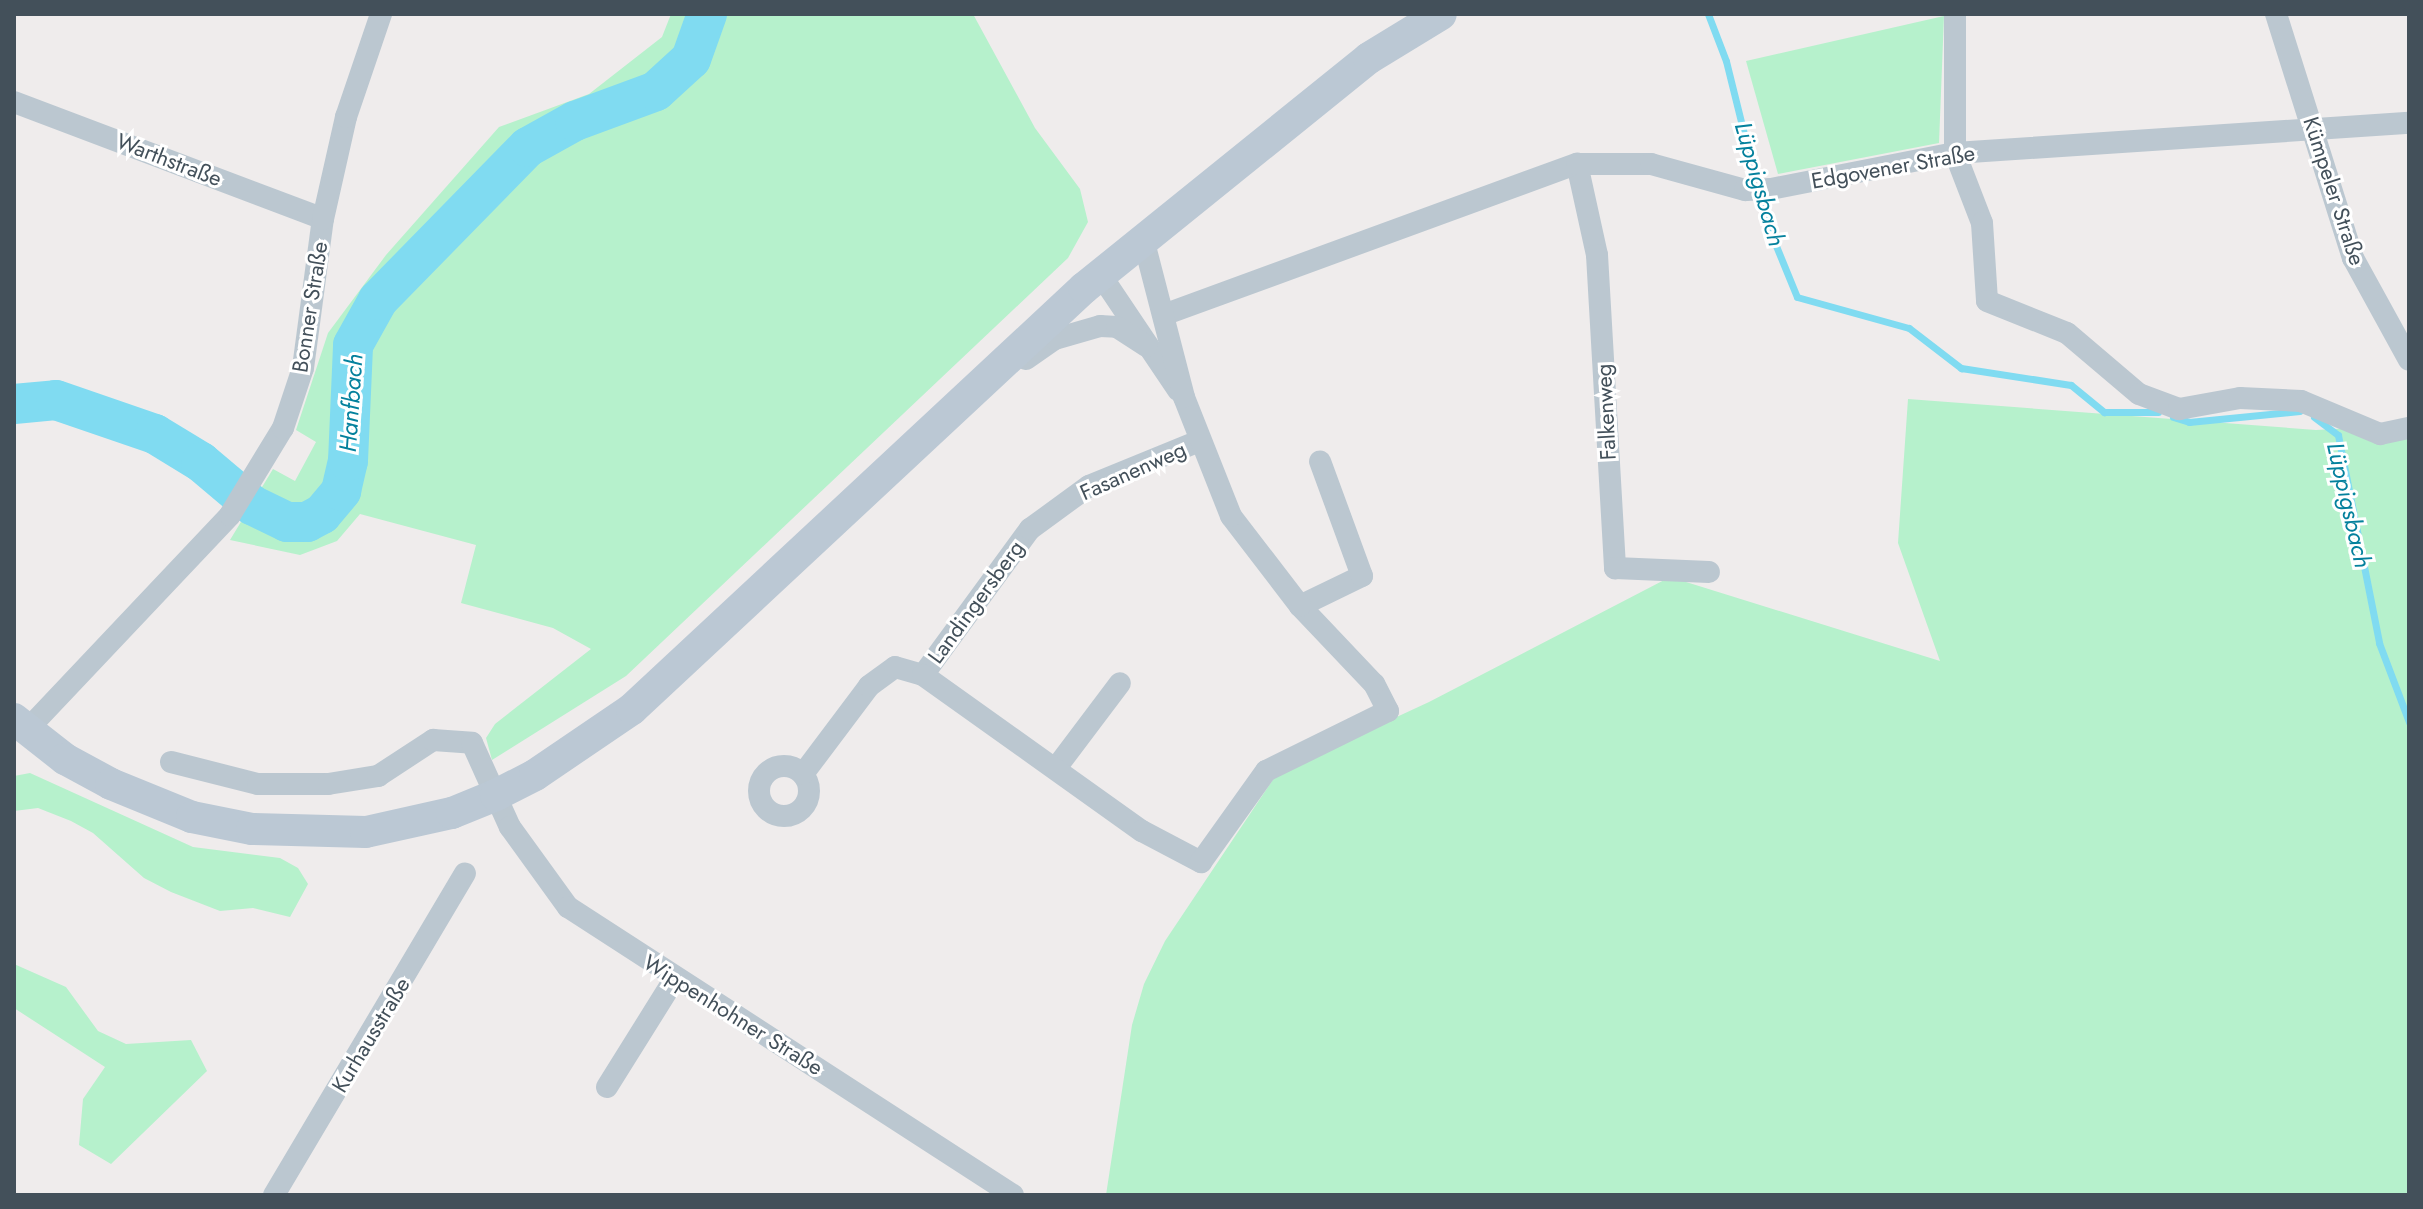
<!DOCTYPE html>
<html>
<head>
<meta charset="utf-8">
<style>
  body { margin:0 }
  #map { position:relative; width:2423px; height:1209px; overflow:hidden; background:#efecec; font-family:Jost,sans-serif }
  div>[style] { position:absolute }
  .green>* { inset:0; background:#b6f1cc }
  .stream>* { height:7px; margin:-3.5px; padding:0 3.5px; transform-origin:3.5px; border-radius:3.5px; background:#80dbf1 }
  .river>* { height:40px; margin:-20px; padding:0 20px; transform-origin:20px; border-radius:20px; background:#80dbf1 }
  .minor>* { height:22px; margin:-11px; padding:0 11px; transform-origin:11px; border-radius:11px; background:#bbc7d0 }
  .minor>.ring { margin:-11px; padding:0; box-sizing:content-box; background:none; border:22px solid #bbc7d0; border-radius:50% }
  .secondary>* { height:32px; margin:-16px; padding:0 16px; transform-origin:16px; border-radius:16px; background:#bbc8d4 }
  span { translate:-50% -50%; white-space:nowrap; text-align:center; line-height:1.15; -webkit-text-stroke:6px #fff; paint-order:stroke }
  .street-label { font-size:22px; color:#43505a }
  .water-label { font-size:24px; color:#04819d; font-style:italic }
  .frame { position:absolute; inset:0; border:16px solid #43505a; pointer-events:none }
</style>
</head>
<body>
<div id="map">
  <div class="green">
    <i style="clip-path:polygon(671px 14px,973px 14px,1035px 128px,1080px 189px,1088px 222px,1068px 258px,626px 676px,492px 760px,486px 738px,495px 724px,591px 649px,553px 628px,461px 603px,476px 545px,360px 514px,337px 541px,300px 555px,230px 540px,273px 469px,295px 481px,316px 442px,296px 430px,328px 333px,386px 255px,499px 127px,589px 94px,662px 37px)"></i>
    <i style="clip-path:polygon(1944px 16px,1939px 143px,1778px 174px,1746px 61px)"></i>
    <i style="clip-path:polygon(1908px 399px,2316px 430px,2409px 425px,2409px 1195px,1106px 1195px,1132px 1025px,1144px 984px,1165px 941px,1278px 772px,1429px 702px,1670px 577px,1940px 661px,1898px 543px)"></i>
    <i style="clip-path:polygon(30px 773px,193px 847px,280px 858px,298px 868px,308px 884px,290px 917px,253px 908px,220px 911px,171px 892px,144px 878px,93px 833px,71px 821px,38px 808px,14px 811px,14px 776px)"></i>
    <i style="clip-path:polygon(14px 964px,66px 987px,98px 1031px,126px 1044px,191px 1040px,207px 1071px,111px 1164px,79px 1145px,83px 1099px,105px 1067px,14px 1008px)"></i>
  </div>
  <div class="stream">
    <i style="left:1708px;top:14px;width:50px;rotate:69deg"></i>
    <i style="left:1726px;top:61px;width:163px;rotate:76.1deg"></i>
    <i style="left:1765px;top:219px;width:84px;rotate:67.7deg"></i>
    <i style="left:1797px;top:297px;width:116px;rotate:15.5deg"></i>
    <i style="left:1909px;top:328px;width:66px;rotate:37.6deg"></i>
    <i style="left:1961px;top:368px;width:111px;rotate:8.8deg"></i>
    <i style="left:2071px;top:385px;width:43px;rotate:39.3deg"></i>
    <i style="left:2104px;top:412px;width:54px"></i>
    <i style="left:2173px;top:417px;width:17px;rotate:17deg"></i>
    <i style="left:2189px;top:422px;width:111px;rotate:-5.7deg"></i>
    <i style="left:2314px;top:417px;width:30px;rotate:37deg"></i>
    <i style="left:2338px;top:435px;width:212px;rotate:78.8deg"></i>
    <i style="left:2379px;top:643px;width:85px;rotate:69.2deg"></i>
  </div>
  <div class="river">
    <i style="left:14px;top:404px;width:42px;rotate:-5.4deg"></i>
    <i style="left:56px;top:400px;width:105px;rotate:19deg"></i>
    <i style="left:155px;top:434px;width:54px;rotate:31.3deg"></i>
    <i style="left:201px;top:462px;width:67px;rotate:40.1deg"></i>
    <i style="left:252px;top:505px;width:39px;rotate:26deg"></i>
    <i style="left:287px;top:522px;width:20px"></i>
    <i style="left:307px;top:522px;width:17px;rotate:-28deg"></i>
    <i style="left:322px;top:514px;width:30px;rotate:-50deg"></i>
    <i style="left:341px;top:491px;width:31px;rotate:-77deg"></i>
    <i style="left:348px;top:461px;width:116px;rotate:-87.5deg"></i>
    <i style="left:353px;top:345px;width:51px;rotate:-60.9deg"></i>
    <i style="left:378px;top:300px;width:214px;rotate:-45.6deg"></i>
    <i style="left:528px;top:147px;width:54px;rotate:-29deg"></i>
    <i style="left:575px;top:121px;width:86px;rotate:-20.3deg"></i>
    <i style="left:656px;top:91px;width:47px;rotate:-42.4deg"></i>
    <i style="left:691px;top:59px;width:48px;rotate:-70.4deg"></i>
  </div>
  <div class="minor">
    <i style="left:1955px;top:14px;width:139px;rotate:90deg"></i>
    <i style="left:1955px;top:153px;width:75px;rotate:68.9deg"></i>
    <i style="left:1982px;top:223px;width:78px;rotate:86.3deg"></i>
    <i style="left:1987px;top:301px;width:86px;rotate:21.8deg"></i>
    <i style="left:2067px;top:333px;width:94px;rotate:40.3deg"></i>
    <i style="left:2139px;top:394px;width:43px;rotate:20.6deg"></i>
    <i style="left:2179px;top:409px;width:62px;rotate:-10.2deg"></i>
    <i style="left:2240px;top:398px;width:61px;rotate:2.8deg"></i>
    <i style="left:2301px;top:401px;width:86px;rotate:22.7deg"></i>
    <i style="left:2380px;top:434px;width:30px;rotate:-12deg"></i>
    <i style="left:2276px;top:14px;width:256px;rotate:72.5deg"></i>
    <i style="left:2353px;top:258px;width:116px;rotate:61.2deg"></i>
    <i style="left:14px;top:102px;width:330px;rotate:20.7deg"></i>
    <i style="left:1577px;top:164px;width:93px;rotate:77.6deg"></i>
    <i style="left:1597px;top:255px;width:314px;rotate:86.7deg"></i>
    <i style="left:1615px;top:568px;width:94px;rotate:2.4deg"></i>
    <i style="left:1100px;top:274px;width:140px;rotate:56.1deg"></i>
    <i style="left:1166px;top:314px;width:438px;rotate:-20.1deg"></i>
    <i style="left:1577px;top:164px;width:74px"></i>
    <i style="left:1651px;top:164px;width:98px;rotate:15.5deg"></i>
    <i style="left:1745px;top:190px;width:26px;rotate:-2deg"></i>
    <i style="left:1771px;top:189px;width:187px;rotate:-11.1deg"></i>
    <i style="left:1955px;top:153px;width:455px;rotate:-3.8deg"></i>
    <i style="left:1026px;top:359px;width:35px;rotate:-35deg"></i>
    <i style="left:1055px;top:339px;width:47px;rotate:-16.1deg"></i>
    <i style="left:1100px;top:326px;width:17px;rotate:3deg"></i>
    <i style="left:1117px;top:327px;width:35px;rotate:33deg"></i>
    <i style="left:1300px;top:606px;width:69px;rotate:-25.8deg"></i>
    <i style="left:1362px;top:576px;width:122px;rotate:-110.1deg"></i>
    <i style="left:923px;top:675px;width:181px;rotate:-53.8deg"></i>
    <i style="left:1030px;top:529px;width:73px;rotate:-36.1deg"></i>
    <i style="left:1089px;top:486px;width:119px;rotate:-22.2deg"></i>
    <i style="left:26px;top:731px;width:297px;rotate:-46.6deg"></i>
    <i style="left:230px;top:515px;width:102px;rotate:-58.7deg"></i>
    <i style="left:283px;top:428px;width:63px;rotate:-71.6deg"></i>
    <i style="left:303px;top:368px;width:150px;rotate:-82.4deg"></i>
    <i style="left:323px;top:219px;width:105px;rotate:-77.3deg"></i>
    <i style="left:346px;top:117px;width:109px;rotate:-71.2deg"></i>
    <i style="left:171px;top:762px;width:90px;rotate:14.2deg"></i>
    <i style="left:258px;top:784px;width:70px"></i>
    <i style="left:328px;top:784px;width:51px;rotate:-9.1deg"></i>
    <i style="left:378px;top:776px;width:66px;rotate:-33.2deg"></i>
    <i style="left:433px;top:740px;width:39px;rotate:4deg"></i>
    <i style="left:472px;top:743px;width:92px;rotate:65.7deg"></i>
    <i style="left:510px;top:827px;width:99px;rotate:54.1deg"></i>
    <i style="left:568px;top:907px;width:530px;rotate:32.91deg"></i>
    <i class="ring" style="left:759px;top:766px;width:28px;height:28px"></i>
    <i style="left:1056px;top:768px;width:106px;rotate:-53deg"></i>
    <i style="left:803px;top:774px;width:110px;rotate:-53.1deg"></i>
    <i style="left:869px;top:686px;width:32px;rotate:-36deg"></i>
    <i style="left:895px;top:667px;width:29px;rotate:16deg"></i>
    <i style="left:923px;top:675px;width:269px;rotate:35.5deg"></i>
    <i style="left:1142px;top:831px;width:67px;rotate:27.7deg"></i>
    <i style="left:1201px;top:862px;width:112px;rotate:-54.5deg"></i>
    <i style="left:1266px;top:771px;width:136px;rotate:-26.2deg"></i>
    <i style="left:1388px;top:711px;width:30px;rotate:-117deg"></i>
    <i style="left:1374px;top:684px;width:108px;rotate:-133.5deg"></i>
    <i style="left:1300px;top:606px;width:113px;rotate:-127.5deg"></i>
    <i style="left:1231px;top:516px;width:128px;rotate:-111.6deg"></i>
    <i style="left:1184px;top:397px;width:164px;rotate:-104.5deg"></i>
    <i style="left:607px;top:1087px;width:128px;rotate:-58deg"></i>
    <i style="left:274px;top:1195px;width:374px;rotate:-59.3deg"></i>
  </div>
  <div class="secondary">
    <i style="left:14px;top:719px;width:65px;rotate:38.1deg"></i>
    <i style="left:65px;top:759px;width:52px;rotate:28.5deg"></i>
    <i style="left:111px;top:784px;width:87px;rotate:22.2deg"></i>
    <i style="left:192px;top:817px;width:61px;rotate:11.3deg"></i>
    <i style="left:252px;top:829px;width:114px;rotate:1.5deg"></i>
    <i style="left:366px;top:832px;width:88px;rotate:-12.5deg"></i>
    <i style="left:452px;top:813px;width:48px;rotate:-22.2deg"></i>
    <i style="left:496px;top:795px;width:44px;rotate:-27.1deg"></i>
    <i style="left:535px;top:775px;width:117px;rotate:-34.2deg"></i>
    <i style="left:632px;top:709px;width:618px;rotate:-42.97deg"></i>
    <i style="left:1084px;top:288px;width:366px;rotate:-38.9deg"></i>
    <i style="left:1369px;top:58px;width:84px;rotate:-31.4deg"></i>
  </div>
  <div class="street-label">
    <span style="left:169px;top:160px;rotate:21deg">Warthstraße</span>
    <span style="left:1893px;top:167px;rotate:-10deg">Edgovener Straße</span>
    <span style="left:2334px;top:191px;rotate:72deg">Kümpeler Straße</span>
    <span style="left:310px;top:307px;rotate:-81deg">Bonner Straße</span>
    <span style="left:1606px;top:412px;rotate:-93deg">Falkenweg</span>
    <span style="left:1133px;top:471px;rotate:-24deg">Fasanenweg</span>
    <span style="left:976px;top:602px;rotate:-54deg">Landingersberg</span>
    <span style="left:733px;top:1015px;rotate:32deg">Wippenhohner Straße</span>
    <span style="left:371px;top:1035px;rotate:-59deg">Kurhausstraße</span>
  </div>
  <div class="water-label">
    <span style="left:1760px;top:184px;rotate:74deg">Lüppigsbach</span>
    <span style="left:351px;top:403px;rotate:-86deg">Hanfbach</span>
    <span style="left:2349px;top:505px;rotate:77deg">Lüppigsbach</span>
  </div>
  <div class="frame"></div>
</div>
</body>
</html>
